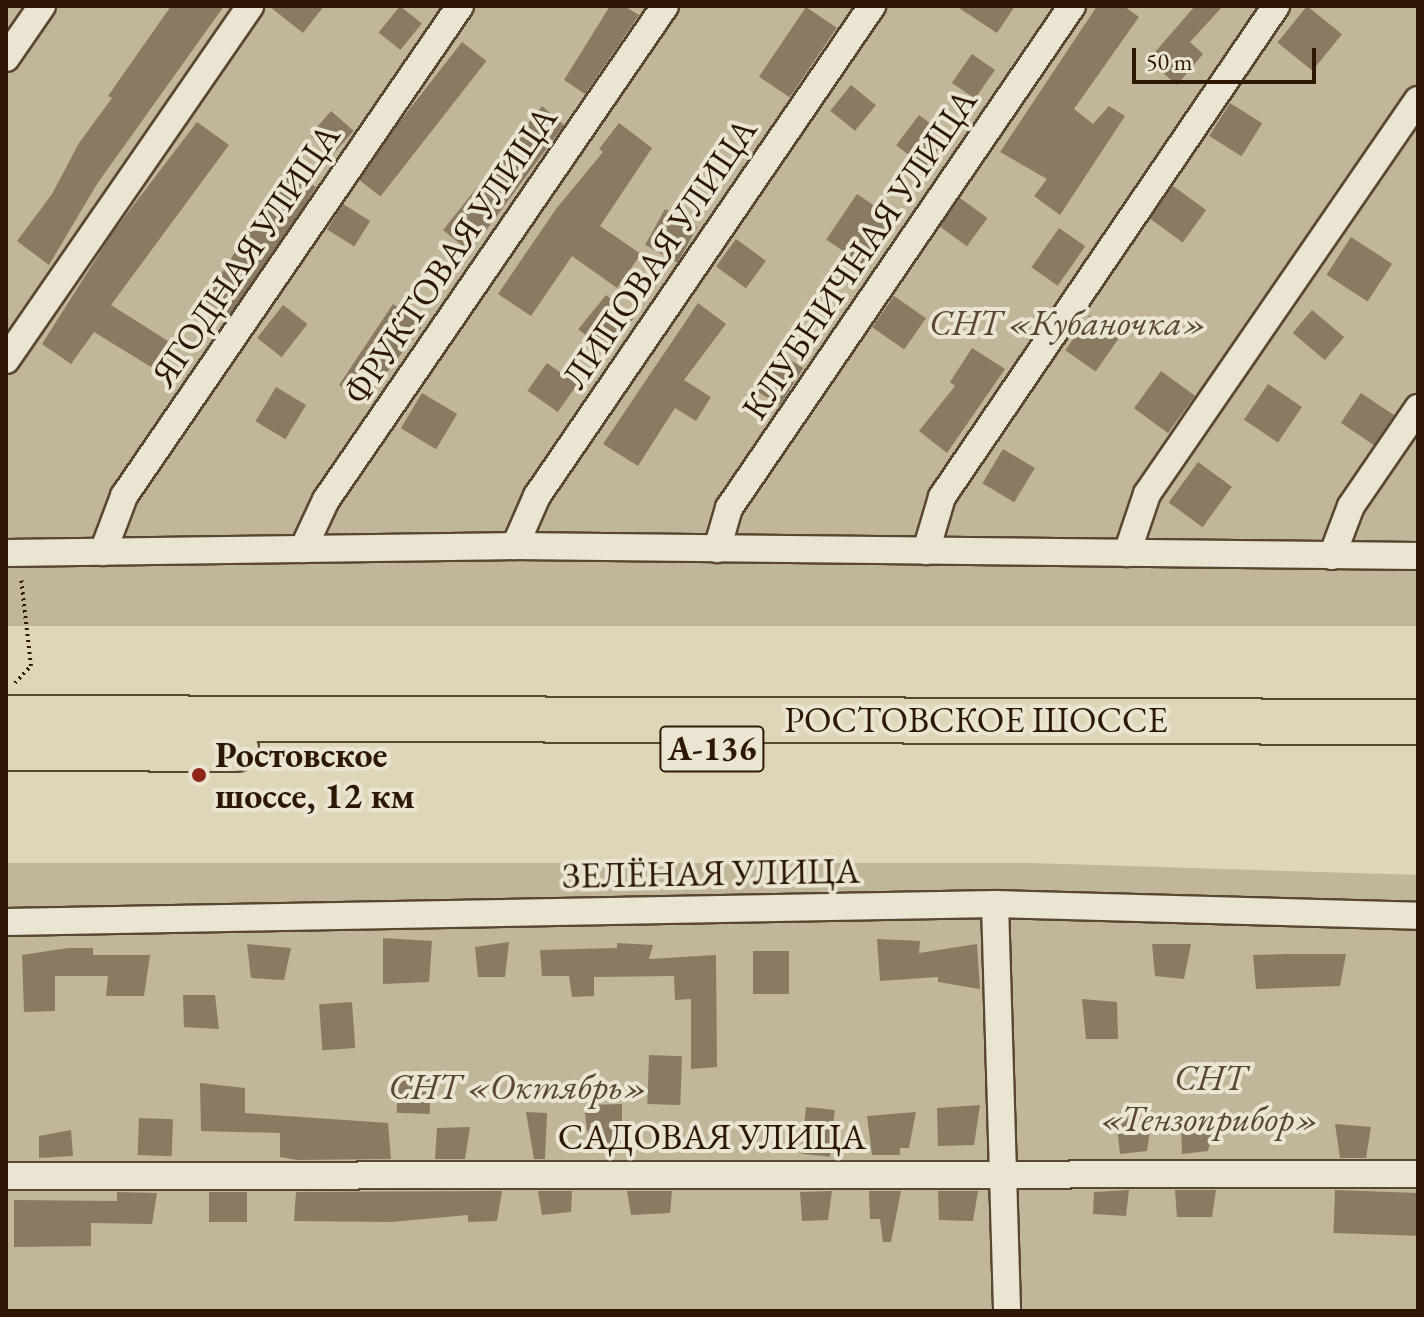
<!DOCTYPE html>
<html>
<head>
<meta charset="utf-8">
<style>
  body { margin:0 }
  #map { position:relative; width:1424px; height:1317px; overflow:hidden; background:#dfd5b9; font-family:"EB Garamond",serif }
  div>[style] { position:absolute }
  .green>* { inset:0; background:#c1b59a; transform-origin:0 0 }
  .building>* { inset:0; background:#8a7a62; transform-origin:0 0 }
  .path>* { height:4px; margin-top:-2px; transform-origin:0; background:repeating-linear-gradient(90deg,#2e1804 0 2px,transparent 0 6px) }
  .roads { filter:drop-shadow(2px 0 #5a4731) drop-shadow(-2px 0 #5a4731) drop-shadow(0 2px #5a4731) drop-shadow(0 -2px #5a4731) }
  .street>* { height:26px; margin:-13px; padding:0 13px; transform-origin:13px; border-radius:13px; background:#eae4d2 }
  .highway>* { height:44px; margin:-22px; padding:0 22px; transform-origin:22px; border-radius:22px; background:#dfd5b9 }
  .dots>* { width:22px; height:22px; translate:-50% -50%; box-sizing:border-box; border:4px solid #eae4d2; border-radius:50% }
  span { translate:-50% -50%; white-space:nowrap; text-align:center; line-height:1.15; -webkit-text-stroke:8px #eae4d2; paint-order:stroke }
  .shield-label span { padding:2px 6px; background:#eae4d2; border:2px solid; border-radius:6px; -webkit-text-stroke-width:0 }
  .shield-label { font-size:34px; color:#2e1804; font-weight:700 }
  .street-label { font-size:36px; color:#2e1804 }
  .park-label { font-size:36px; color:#5a4731; font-style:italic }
  .poi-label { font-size:36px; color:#2e1804; font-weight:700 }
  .left { translate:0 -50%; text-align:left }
  .frame { position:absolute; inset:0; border:8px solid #2e1804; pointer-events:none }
  .scale { position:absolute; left:1132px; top:48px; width:184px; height:36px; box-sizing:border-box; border:4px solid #2e1804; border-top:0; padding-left:10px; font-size:24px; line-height:28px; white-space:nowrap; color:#2e1804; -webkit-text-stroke:6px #eae4d2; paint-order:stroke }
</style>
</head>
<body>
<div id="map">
  <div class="green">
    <i style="left:6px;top:6px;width:1412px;height:620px"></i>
    <i style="clip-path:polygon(6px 863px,1030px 863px,1418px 875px,1418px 1311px,6px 1311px)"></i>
  </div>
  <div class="building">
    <i style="clip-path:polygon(171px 6px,224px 6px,97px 184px,49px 265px,17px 241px,52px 194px,79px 143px,112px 98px,108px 96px)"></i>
    <i style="clip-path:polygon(269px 6px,324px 6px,303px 33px)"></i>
    <i style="left:400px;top:6px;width:28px;height:34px;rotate:39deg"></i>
    <i style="clip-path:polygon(610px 6px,624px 6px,639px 15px,585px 94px,564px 80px)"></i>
    <i style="clip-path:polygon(956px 6px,1015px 6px,997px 33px)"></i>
    <i style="clip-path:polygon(1097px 6px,1124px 6px,1139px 17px,1074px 109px,1093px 124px,1109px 106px,1125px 116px,1060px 215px,1034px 196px,1047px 179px,1000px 152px)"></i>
    <i style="clip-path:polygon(1195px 6px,1223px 6px,1190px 42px,1203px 54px,1177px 85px,1148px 60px)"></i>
    <i style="left:1307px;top:6px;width:45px;height:47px;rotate:39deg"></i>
    <i style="left:806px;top:7px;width:37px;height:84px;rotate:34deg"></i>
    <i style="left:462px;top:42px;width:31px;height:172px;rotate:38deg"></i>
    <i style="left:972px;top:54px;width:28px;height:35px;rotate:35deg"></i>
    <i style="left:851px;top:85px;width:32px;height:33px;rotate:39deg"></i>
    <i style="left:1230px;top:103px;width:38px;height:39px;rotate:32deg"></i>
    <i style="clip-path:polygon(542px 106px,564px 125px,470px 252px,443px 230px)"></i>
    <i style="left:331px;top:111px;width:30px;height:32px;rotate:41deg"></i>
    <i style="left:919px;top:115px;width:36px;height:38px;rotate:37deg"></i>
    <i style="clip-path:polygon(197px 122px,229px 145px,111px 305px,168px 341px,151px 367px,94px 332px,71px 364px,42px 344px,113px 232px)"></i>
    <i style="clip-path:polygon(619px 123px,652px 148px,600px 226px,641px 254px,617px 288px,572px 256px,531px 316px,498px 294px,556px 209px,603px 152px,599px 149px)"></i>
    <i style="left:287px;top:169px;width:34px;height:155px;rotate:32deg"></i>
    <i style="left:1173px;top:186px;width:41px;height:40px;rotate:36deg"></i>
    <i style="left:857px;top:194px;width:47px;height:55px;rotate:34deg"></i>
    <i style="left:960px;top:198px;width:34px;height:35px;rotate:36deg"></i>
    <i style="left:343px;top:204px;width:32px;height:30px;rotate:32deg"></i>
    <i style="left:665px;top:209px;width:37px;height:41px;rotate:29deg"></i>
    <i style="left:1059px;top:228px;width:32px;height:48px;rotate:35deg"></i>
    <i style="left:1351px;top:237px;width:49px;height:45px;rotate:33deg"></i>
    <i style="left:736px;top:239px;width:37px;height:34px;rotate:36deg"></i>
    <i style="left:606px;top:295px;width:36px;height:44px;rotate:39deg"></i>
    <i style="left:894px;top:296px;width:39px;height:38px;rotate:35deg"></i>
    <i style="clip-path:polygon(698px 303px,726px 324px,684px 380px,711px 397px,696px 421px,675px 408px,638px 466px,603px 444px)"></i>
    <i style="clip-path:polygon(393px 304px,424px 324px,364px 402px,339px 385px)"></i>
    <i style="left:283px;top:305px;width:31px;height:42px;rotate:38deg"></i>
    <i style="left:1312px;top:310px;width:42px;height:30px;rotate:40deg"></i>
    <i style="left:1090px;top:315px;width:37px;height:43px;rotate:35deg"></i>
    <i style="clip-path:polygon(972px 348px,1005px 369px,947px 453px,919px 431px,955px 386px,950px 382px)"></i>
    <i style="left:776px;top:351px;width:32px;height:44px;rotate:32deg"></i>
    <i style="left:547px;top:363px;width:37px;height:34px;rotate:35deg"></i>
    <i style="left:1161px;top:371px;width:42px;height:46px;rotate:36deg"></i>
    <i style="left:1268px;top:384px;width:41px;height:43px;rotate:34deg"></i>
    <i style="left:276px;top:387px;width:35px;height:40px;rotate:31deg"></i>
    <i style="left:422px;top:393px;width:41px;height:41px;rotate:31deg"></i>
    <i style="left:1361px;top:393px;width:40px;height:36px;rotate:34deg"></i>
    <i style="left:1003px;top:449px;width:37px;height:40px;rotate:31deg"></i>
    <i style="left:1198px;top:462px;width:42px;height:50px;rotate:36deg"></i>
    <i style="clip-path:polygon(383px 938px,432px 941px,429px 982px,383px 984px)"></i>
    <i style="clip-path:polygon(877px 939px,920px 941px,919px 953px,977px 944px,980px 989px,938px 982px,938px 977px,880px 981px)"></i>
    <i style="clip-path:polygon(509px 942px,505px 977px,478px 977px,475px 947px)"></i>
    <i style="clip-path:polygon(617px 943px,653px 945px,649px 959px,716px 955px,717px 1067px,691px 1069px,691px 999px,675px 1000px,674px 976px,594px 977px,594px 996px,572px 997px,569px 976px,542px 976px,540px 950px,617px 948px)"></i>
    <i style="clip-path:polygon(247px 944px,291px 948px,284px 980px,251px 978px)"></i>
    <i style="clip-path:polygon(1152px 944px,1191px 944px,1184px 979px,1155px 976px)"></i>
    <i style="clip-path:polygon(68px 948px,93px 948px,93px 955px,150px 955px,144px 996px,106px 996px,108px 976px,55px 976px,55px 1011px,24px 1012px,22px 955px)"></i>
    <i style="left:753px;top:951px;width:36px;height:43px"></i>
    <i style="clip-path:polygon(1290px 954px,1346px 954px,1340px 986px,1256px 989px,1253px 955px)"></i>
    <i style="clip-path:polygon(183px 995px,215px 995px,219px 1029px,184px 1027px)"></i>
    <i style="clip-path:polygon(1082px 999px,1117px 1002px,1118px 1039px,1086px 1039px)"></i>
    <i style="left:352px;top:1002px;width:46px;height:33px;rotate:86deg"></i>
    <i style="left:649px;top:1055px;width:33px;height:49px;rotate:2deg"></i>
    <i style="left:431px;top:1076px;width:38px;height:33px;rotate:92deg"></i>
    <i style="clip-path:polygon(200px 1083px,245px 1088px,245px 1113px,388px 1123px,391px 1159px,297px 1160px,280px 1157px,280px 1133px,201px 1131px)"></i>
    <i style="clip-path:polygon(622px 1104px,622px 1143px,589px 1146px,584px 1105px)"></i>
    <i style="clip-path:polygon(980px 1105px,974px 1145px,938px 1146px,937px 1108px)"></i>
    <i style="left:806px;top:1107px;width:29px;height:47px;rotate:6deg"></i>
    <i style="clip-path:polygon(526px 1112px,547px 1113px,545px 1159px,534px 1159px)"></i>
    <i style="clip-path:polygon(916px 1112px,909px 1148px,900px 1148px,900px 1155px,872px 1155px,867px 1116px)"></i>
    <i style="clip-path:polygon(1152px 1117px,1147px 1151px,1120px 1154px,1116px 1118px)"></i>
    <i style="left:139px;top:1118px;width:34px;height:37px;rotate:2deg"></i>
    <i style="clip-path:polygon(1215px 1122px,1208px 1151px,1182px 1154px,1181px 1124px)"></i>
    <i style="clip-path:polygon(1335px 1124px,1371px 1127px,1366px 1158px,1340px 1158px)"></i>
    <i style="clip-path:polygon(470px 1127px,465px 1159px,435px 1159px,437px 1128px)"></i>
    <i style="clip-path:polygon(71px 1130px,73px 1156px,39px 1158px,39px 1136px)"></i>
    <i style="clip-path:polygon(1129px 1190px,1126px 1216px,1093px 1214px,1094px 1192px)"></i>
    <i style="clip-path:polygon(1175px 1190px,1216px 1190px,1212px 1217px,1177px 1217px)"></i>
    <i style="left:1335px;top:1190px;width:83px;height:43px;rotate:2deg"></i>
    <i style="clip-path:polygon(502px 1191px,497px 1221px,468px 1222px,468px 1215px,391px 1222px,294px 1221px,296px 1192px)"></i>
    <i style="clip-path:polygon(538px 1191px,572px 1191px,571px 1212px,542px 1215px)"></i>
    <i style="clip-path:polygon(627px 1191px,672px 1191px,670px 1213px,631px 1215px)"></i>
    <i style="clip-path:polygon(832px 1191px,828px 1220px,802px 1221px,800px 1192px)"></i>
    <i style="clip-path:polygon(869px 1191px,901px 1191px,891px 1242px,883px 1242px,880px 1219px,870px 1219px)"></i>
    <i style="clip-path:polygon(938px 1191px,978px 1191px,973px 1221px,939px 1220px)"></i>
    <i style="clip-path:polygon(117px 1192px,157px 1193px,152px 1224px,91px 1223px,91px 1246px,14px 1247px,14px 1200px,117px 1201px)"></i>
    <i style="left:209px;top:1192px;width:38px;height:30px"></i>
  </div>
  <div class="path">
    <i style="left:15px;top:683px;width:23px;rotate:-47deg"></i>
    <i style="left:31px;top:666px;width:89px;rotate:-96.5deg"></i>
  </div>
  <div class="roads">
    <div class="street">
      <i style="left:6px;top:58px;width:63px;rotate:-55.3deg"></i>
      <i style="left:6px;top:360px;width:430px;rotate:-55.4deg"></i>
      <i style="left:515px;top:546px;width:55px;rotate:-66.3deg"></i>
      <i style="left:537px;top:496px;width:594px;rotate:-55.64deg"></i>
      <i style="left:303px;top:549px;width:54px;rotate:-64.9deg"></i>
      <i style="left:326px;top:500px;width:599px;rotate:-55.54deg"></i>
      <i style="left:717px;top:549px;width:43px;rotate:-73.7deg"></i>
      <i style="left:729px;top:508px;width:608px;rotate:-55.66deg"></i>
      <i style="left:926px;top:551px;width:56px;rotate:-73.5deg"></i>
      <i style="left:942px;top:497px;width:594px;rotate:-55.77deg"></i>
      <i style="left:103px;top:552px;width:60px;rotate:-69.4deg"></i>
      <i style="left:124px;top:496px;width:594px;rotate:-55.56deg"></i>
      <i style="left:6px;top:553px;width:509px;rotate:-0.79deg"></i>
      <i style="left:515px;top:546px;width:903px;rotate:0.63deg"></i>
      <i style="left:1127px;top:553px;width:62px;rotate:-71.3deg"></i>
      <i style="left:1147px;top:494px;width:478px;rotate:-55.5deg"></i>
      <i style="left:1332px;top:556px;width:53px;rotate:-69.2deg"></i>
      <i style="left:1351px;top:506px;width:119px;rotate:-55.6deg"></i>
      <i style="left:995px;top:904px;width:407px;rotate:88.3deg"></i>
      <i style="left:6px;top:922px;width:989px;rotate:-1.04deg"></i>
      <i style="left:995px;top:904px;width:423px;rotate:1.6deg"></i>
      <i style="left:6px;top:1176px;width:1412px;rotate:-0.08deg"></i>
    </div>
    <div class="highway">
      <i style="left:6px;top:718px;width:1412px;rotate:0.16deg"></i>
      <i style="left:6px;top:748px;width:230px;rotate:0.2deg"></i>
    </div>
  </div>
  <div class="dots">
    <i style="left:199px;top:775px;background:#8f2418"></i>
  </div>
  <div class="shield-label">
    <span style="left:712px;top:749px">А-136</span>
  </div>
  <div class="street-label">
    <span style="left:659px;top:253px;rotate:-56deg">ЛИПОВАЯ УЛИЦА</span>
    <span style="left:859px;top:254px;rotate:-56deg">КЛУБНИЧНАЯ УЛИЦА</span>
    <span style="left:245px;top:255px;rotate:-56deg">ЯГОДНАЯ УЛИЦА</span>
    <span style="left:450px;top:255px;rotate:-56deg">ФРУКТОВАЯ УЛИЦА</span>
    <span style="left:976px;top:720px">РОСТОВСКОЕ ШОССЕ</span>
    <span style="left:711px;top:873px;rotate:-1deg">ЗЕЛЁНАЯ УЛИЦА</span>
    <span style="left:712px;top:1137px">САДОВАЯ УЛИЦА</span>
  </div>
  <div class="park-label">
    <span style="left:1068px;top:323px">СНТ «Кубаночка»</span>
    <span style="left:1210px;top:1098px">СНТ<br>«Тензоприбор»</span>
    <span style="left:518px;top:1087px">СНТ «Октябрь»</span>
  </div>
  <div class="poi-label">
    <span class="left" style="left:215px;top:775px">Ростовское<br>шоссе, 12 км</span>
  </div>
  <div class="frame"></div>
  <div class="scale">50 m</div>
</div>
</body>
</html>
